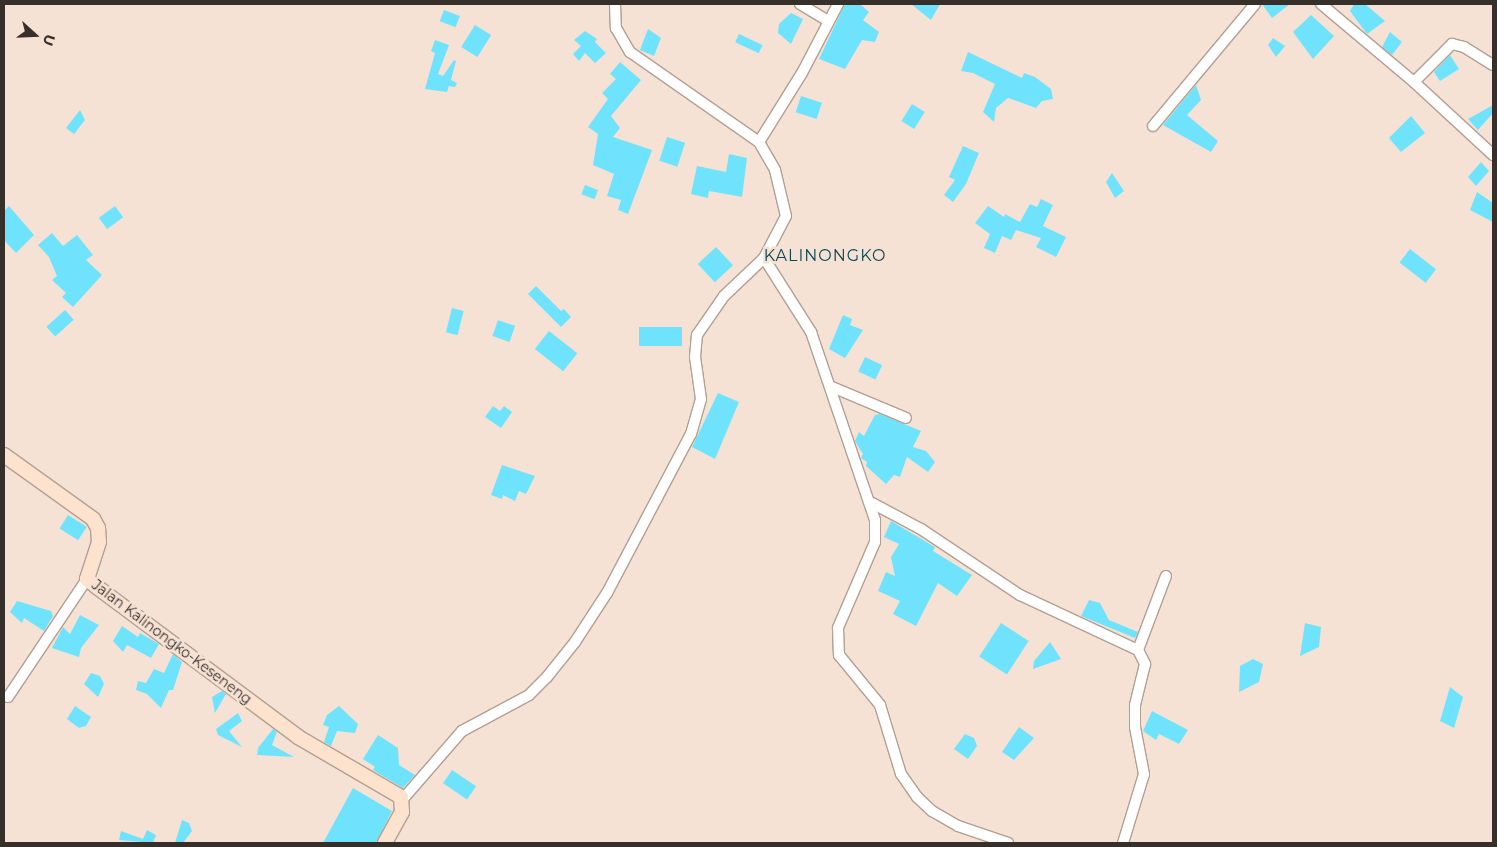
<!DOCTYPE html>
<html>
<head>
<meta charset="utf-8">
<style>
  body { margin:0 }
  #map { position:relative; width:1497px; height:847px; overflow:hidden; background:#f6e2d4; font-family:Montserrat,sans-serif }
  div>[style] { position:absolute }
  .building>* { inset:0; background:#6fe3fd; transform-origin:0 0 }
  .roads { filter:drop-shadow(1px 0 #b29f92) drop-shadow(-1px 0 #b29f92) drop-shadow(0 1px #b29f92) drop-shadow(0 -1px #b29f92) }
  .street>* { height:10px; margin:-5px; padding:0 5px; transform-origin:5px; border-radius:5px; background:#fff }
  .secondary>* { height:14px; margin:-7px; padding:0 7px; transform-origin:7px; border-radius:7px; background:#fde2ce }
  span { translate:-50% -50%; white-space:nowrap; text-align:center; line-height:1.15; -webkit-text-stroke:5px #f6e2d4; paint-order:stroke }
  .street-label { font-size:14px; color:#372f2a }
  .quarter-label { font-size:16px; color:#0b4753; letter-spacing:1px }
  .frame { position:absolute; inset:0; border:5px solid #372f2a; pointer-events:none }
  .north { position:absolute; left:10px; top:10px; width:50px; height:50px; -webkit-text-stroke:4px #f6e2d4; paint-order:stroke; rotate:110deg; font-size:14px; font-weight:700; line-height:20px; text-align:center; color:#372f2a }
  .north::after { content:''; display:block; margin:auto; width:18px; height:22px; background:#372f2a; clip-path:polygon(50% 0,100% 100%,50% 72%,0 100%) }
</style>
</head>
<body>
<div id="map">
  <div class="building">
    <i style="clip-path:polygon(845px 4px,860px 4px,869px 12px,863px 20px,879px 32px,875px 42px,862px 40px,845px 69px,819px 59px)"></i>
    <i style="clip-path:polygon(911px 4px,940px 4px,931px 20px)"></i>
    <i style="clip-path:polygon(1262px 4px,1290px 4px,1272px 18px)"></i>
    <i style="clip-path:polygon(1354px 4px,1365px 4px,1385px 21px,1367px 34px,1350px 11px)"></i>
    <i style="left:444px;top:10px;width:17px;height:12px;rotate:21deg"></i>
    <i style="clip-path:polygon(791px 13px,803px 19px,791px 44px,778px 33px,779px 24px)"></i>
    <i style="clip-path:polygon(1311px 15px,1334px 36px,1313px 59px,1293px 32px)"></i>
    <i style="left:475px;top:25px;width:19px;height:26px;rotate:32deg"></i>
    <i style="clip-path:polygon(648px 29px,661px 38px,654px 56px,640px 50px)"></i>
    <i style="clip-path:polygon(585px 31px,597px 39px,595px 42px,606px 53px,595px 63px,585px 53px,579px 61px,573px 54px,581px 46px,574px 40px)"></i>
    <i style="clip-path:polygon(1390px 32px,1402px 42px,1392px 55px,1382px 47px)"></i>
    <i style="left:739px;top:34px;width:26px;height:9px;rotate:25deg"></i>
    <i style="clip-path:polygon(1273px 38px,1285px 46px,1276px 57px,1268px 45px)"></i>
    <i style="clip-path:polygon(435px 40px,449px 45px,438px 74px,443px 76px,454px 60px,456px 61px,451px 80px,457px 83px,455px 87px,449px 86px,447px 92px,425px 89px,435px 53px,431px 51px)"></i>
    <i style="clip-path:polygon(968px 52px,1022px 78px,1024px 73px,1035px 77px,1051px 89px,1053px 99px,1042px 101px,1036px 108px,1008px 98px,996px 108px,994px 122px,983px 112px,995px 84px,973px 73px,961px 71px)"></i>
    <i style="clip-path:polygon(1450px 55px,1459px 69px,1440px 81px,1434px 72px)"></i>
    <i style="clip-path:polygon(620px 62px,641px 80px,611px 116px,620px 128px,613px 137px,652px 150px,628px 214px,618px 210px,621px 200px,607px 196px,614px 174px,593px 165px,598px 134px,588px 127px,608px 99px,602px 93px,616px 79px,610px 74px)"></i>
    <i style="clip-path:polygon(1196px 85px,1201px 100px,1187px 115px,1218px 141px,1211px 152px,1163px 125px)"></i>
    <i style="left:801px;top:96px;width:22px;height:17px;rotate:18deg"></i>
    <i style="left:912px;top:104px;width:15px;height:20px;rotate:32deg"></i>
    <i style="clip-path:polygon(1493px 105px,1493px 113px,1478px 130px,1468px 119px)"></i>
    <i style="clip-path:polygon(80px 110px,85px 120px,74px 134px,66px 128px)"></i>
    <i style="clip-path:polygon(1411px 116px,1425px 133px,1401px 152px,1389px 138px)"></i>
    <i style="left:667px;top:137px;width:19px;height:25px;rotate:18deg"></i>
    <i style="clip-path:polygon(963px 146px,979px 153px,966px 184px,953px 202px,944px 195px,955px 180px,949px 177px)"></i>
    <i style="clip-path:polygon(729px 154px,747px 158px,742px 197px,709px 191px,708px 198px,691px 194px,697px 166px,726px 172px)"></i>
    <i style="clip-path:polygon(1481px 162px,1489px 171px,1476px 186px,1468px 177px)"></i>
    <i style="clip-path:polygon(1112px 173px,1124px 191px,1115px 198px,1106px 182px)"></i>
    <i style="left:585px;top:185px;width:14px;height:10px;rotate:21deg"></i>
    <i style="clip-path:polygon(1477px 192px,1493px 203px,1493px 222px,1470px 210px)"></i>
    <i style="clip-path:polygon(1041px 199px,1053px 205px,1043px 226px,1066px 237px,1056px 257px,1036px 247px,1041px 238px,1016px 230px,1011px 240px,1002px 236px,995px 253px,984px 248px,990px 234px,975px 223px,988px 206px,1004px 217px,1005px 214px,1020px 222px,1030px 204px,1037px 207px)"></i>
    <i style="clip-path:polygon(9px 206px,34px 235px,16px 253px,4px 240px,4px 211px)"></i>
    <i style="left:115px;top:206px;width:14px;height:20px;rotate:54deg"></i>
    <i style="clip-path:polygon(52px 233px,63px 246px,77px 235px,93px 255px,86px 260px,102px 275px,73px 307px,62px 297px,66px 293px,52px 280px,57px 276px,49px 257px,38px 245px)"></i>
    <i style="left:716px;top:247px;width:25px;height:25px;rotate:47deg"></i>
    <i style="left:1410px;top:249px;width:33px;height:17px;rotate:38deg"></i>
    <i style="clip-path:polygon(536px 286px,561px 311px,564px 309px,571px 317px,561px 327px,528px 294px)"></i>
    <i style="left:452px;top:308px;width:12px;height:25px;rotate:14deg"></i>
    <i style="left:65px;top:310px;width:13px;height:25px;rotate:48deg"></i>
    <i style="clip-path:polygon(843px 315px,852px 319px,850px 325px,863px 330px,845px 358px,829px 349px)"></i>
    <i style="left:498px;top:320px;width:18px;height:17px;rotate:19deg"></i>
    <i style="left:639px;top:327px;width:43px;height:19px"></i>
    <i style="left:549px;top:331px;width:36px;height:23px;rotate:38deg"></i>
    <i style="left:865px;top:357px;width:19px;height:16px;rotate:25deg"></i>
    <i style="clip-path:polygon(718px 393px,739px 402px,715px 459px,692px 447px)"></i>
    <i style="clip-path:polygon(493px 406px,500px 411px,504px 406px,512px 412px,501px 428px,485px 417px)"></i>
    <i style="clip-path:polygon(880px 414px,921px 431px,913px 447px,926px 451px,935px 462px,928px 472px,907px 457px,900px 477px,894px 475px,886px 484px,866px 466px,867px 462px,861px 458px,863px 454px,855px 441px,859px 432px,864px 436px,875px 415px)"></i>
    <i style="clip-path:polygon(502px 465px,535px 476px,526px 494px,519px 491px,515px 501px,503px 495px,502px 499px,491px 495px)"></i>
    <i style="left:68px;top:515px;width:22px;height:16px;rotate:32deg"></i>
    <i style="clip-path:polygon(891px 521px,935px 547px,933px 551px,972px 575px,957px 596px,938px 583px,916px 626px,893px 614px,900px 601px,878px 591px,886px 572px,895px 576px,891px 557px,899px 544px,884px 537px)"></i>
    <i style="clip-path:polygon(1089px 600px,1100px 603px,1109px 620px,1138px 632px,1135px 638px,1081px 616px)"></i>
    <i style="clip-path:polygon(17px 601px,51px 611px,53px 616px,44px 631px,24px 618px,22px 623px,10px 612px)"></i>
    <i style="clip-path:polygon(80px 615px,99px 625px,81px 648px,79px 657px,52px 648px,63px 627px,70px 634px)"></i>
    <i style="left:1001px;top:623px;width:33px;height:40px;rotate:33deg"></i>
    <i style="clip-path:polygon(1305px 623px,1321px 627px,1319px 647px,1300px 656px)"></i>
    <i style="clip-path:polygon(122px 626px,138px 637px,140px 633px,159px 644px,151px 658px,127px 645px,123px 652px,113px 641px)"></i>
    <i style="clip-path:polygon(1050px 642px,1061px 659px,1033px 669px,1034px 661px)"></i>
    <i style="clip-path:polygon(173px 654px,182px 662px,173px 690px,169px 690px,161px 708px,147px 694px,136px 690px,138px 681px,146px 683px,154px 669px,164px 673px)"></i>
    <i style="clip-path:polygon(1253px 659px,1263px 664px,1259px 682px,1239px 692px,1240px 666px)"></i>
    <i style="clip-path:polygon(91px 673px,100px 676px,104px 684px,98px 697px,84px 684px)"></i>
    <i style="clip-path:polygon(1450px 687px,1463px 697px,1454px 728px,1440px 721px)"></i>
    <i style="clip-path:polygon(222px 691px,226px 694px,215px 713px,212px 697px)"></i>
    <i style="clip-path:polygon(75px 706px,91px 717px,86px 726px,79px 728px,67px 719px)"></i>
    <i style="clip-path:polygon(339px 706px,358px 724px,355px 733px,337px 731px,331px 746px,324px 742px,329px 727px,323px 725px,327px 715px)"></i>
    <i style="clip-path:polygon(1152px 711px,1188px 730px,1179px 744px,1159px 734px,1156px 740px,1143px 731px)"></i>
    <i style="clip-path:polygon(238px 713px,242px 721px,229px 731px,242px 747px,218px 735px,216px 729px)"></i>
    <i style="clip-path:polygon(1019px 727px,1034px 738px,1014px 760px,1002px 752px)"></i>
    <i style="clip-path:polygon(273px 729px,277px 732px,272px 745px,294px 757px,257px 755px,258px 748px)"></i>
    <i style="clip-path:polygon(965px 734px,974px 738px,977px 746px,968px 759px,954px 749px)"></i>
    <i style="clip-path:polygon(378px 735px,398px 748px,399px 765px,415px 775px,403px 788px,373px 770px,375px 767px,363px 759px)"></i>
    <i style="left:452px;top:770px;width:29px;height:16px;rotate:34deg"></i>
    <i style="clip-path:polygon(353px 788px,392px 811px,376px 843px,323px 843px)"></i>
    <i style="clip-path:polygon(182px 820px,189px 823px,192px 831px,183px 843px,175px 843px)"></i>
    <i style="clip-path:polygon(147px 830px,156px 835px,153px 843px,119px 840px,121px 831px,143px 839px)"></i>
  </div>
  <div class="roads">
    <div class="street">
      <i style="left:615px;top:4px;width:24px;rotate:88deg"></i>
      <i style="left:616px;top:28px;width:28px;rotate:60deg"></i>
      <i style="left:630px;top:52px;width:157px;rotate:34.9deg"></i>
      <i style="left:759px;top:142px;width:32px;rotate:60deg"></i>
      <i style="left:775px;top:170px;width:47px;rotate:76.6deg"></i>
      <i style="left:786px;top:216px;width:47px;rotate:117.6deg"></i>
      <i style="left:764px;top:258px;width:88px;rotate:57.6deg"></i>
      <i style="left:811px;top:332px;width:199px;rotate:71.2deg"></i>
      <i style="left:875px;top:520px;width:22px;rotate:90deg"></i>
      <i style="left:875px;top:542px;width:94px;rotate:113.3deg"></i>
      <i style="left:838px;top:628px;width:27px;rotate:88deg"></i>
      <i style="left:839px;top:655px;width:65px;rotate:50.6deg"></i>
      <i style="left:880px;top:705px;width:72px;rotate:73.1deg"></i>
      <i style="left:901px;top:774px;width:28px;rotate:55deg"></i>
      <i style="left:917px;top:797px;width:21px;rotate:43deg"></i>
      <i style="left:932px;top:811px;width:30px;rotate:30deg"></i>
      <i style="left:958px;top:826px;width:53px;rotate:18.8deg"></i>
      <i style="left:800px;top:4px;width:33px;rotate:31deg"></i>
      <i style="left:1321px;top:4px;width:121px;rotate:40deg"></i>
      <i style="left:1414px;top:82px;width:108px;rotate:42.7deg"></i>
      <i style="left:1414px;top:82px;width:54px;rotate:-45deg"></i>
      <i style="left:1452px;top:44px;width:12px;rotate:14deg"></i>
      <i style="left:1464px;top:47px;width:34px;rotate:32deg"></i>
      <i style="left:1153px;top:126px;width:159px;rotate:-50.1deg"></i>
      <i style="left:759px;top:142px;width:81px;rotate:-58.1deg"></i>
      <i style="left:802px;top:73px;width:78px;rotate:-62.4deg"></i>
      <i style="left:832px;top:387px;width:80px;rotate:22.7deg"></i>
      <i style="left:872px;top:503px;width:55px;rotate:28deg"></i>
      <i style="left:921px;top:529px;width:119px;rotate:33.7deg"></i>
      <i style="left:1020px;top:595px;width:130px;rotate:25deg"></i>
      <i style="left:1138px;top:650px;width:16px;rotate:63deg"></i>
      <i style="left:1145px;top:664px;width:42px;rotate:103.7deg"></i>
      <i style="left:1135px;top:705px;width:22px;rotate:90deg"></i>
      <i style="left:1135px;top:727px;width:48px;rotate:79.2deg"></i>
      <i style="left:1144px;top:774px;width:72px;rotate:106.9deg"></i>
      <i style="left:1138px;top:650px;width:79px;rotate:-69.3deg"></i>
      <i style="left:8px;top:697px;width:142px;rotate:-56.2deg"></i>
      <i style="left:403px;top:799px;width:90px;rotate:-49.1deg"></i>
      <i style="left:462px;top:731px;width:76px;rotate:-28.2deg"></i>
      <i style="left:529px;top:695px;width:25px;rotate:-45deg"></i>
      <i style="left:547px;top:677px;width:45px;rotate:-51.3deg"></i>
      <i style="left:575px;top:642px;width:59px;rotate:-56.9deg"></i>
      <i style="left:607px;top:593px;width:180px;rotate:-62.2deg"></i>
      <i style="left:691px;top:434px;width:36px;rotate:-74deg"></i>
      <i style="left:701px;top:399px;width:42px;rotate:-98.1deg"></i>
      <i style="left:695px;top:357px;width:22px;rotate:-85deg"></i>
      <i style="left:697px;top:335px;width:47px;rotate:-55.3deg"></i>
      <i style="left:724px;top:296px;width:55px;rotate:-43.5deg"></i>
    </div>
    <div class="secondary">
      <i style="left:4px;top:455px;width:110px;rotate:35.7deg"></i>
      <i style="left:93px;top:519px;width:10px;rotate:61deg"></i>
      <i style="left:98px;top:528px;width:14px;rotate:86deg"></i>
      <i style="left:99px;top:542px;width:39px;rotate:108deg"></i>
      <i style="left:87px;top:579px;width:13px;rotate:39deg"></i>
      <i style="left:97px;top:587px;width:251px;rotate:36.7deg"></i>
      <i style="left:298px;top:737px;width:119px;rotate:30.2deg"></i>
      <i style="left:401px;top:797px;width:15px;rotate:86deg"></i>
      <i style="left:402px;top:812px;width:35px;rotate:119deg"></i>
    </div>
  </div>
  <div class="street-label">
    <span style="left:172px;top:642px;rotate:37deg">Jalan Kalinongko-Keseneng</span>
  </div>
  <div class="quarter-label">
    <span style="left:825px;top:256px">KALINONGKO</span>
  </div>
  <div class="frame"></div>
  <div class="north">U</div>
</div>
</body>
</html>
